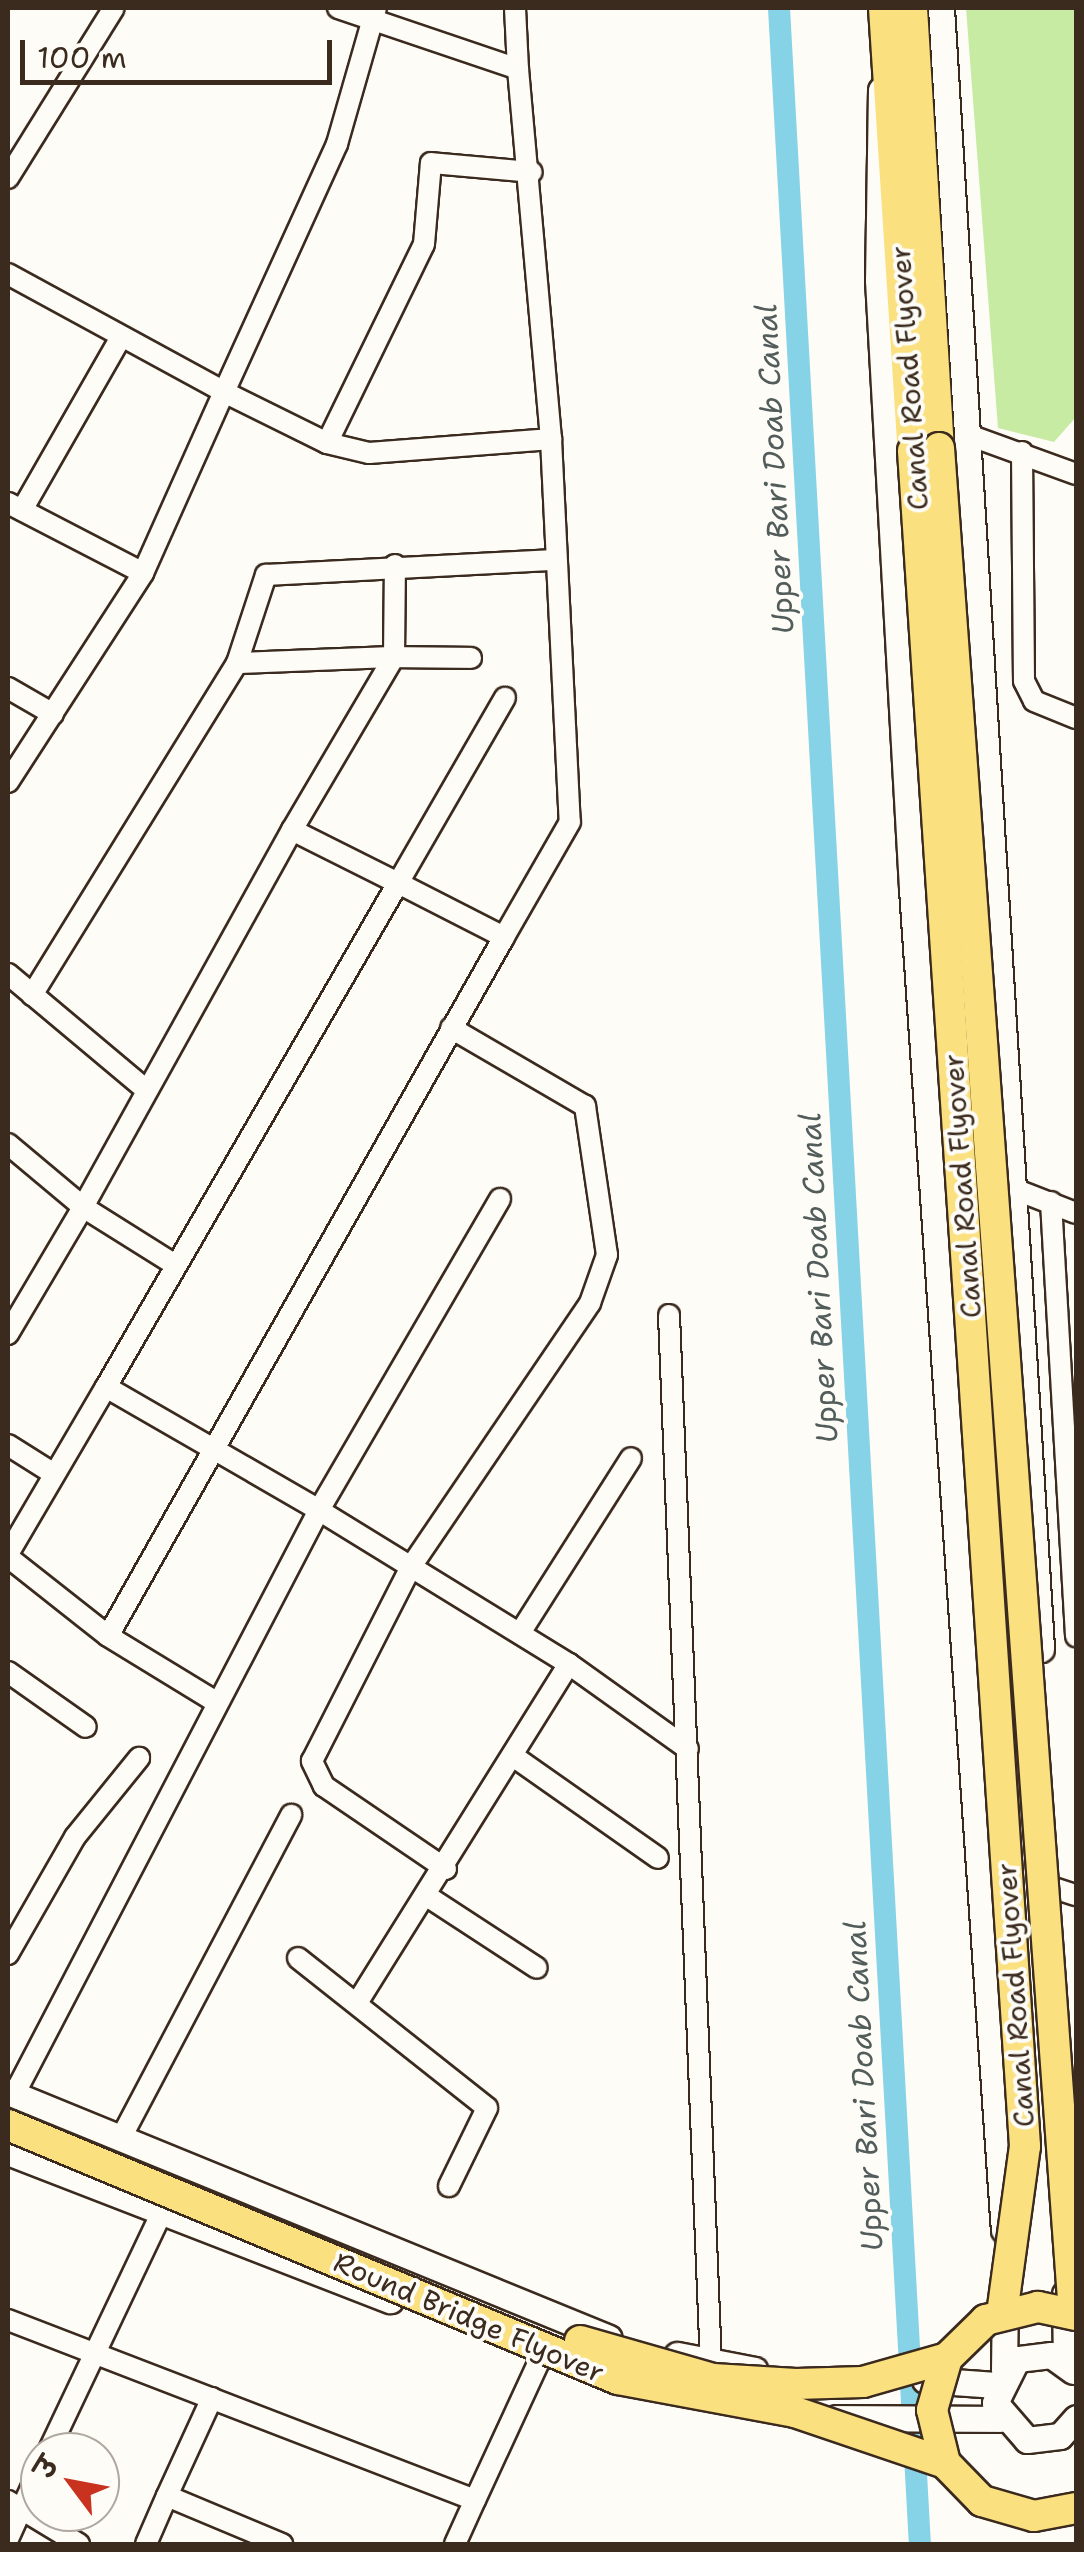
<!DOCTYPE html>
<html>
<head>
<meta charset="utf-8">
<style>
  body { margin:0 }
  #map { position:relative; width:1084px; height:2552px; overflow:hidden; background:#fdfcf7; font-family:"Shantell Sans","Playpen Sans Deva",sans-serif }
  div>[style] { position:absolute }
  .green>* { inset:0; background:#c8eba4 }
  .canal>* { height:22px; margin:-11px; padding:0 11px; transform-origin:11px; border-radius:11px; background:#86d2e6 }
  .roads { filter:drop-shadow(2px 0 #3b2a1e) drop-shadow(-2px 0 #3b2a1e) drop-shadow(0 2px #3b2a1e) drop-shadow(0 -2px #3b2a1e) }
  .minor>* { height:20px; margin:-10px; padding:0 10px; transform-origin:10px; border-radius:10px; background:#fdfcf7 }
  .tertiary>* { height:25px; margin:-12.5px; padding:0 12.5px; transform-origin:12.5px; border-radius:12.5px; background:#fdfcf7 }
  .primary>* { height:30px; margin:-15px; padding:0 15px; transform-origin:15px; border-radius:15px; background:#fbe080 }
  .bridges { filter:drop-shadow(2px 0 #3b2a1e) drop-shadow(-2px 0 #3b2a1e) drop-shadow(0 2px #3b2a1e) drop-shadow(0 -2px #3b2a1e) }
  .primary-bridge>* { height:30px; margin:-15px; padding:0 15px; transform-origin:15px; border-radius:15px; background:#fbe080 }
  span { translate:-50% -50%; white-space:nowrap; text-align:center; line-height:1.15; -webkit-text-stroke:8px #fdfcf7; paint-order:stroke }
  .street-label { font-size:28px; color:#3b2a1e }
  .water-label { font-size:30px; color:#525c5a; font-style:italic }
  .frame { position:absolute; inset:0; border:10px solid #3b2a1e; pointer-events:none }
  .north { position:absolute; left:20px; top:2432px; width:100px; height:100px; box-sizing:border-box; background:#fdfcf7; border:2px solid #afa8a0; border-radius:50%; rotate:302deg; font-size:28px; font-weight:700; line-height:40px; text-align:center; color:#3b2a1e }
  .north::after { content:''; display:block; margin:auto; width:35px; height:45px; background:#c8321e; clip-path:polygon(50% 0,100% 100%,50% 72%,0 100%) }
  .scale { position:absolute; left:20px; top:40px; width:312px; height:45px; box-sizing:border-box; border:5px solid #3b2a1e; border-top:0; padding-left:12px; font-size:30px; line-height:35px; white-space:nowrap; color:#3b2a1e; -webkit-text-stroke:8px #fdfcf7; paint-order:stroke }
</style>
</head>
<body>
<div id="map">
  <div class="green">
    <i style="clip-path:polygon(966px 8px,1076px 8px,1076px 417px,1054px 442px,998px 428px)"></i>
  </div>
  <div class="canal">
    <i style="left:779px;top:8px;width:2540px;rotate:86.82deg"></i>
  </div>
  <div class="roads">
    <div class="minor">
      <i style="left:338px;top:8px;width:190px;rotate:18.7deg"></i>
      <i style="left:518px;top:69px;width:371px;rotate:84.9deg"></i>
      <i style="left:515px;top:8px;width:61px;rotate:87.2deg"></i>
      <i style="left:8px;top:178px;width:200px;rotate:-58.1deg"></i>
      <i style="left:8px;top:274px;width:246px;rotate:28.6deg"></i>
      <i style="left:224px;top:392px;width:273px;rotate:-65.5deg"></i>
      <i style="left:337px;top:144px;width:141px;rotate:-74deg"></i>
      <i style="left:966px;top:434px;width:117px;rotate:20deg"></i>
      <i style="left:327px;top:443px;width:221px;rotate:-64deg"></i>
      <i style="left:424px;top:244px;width:81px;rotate:-85.1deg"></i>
      <i style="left:431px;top:163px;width:101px;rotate:5.1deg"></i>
      <i style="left:1022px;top:452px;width:229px;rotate:89.5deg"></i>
      <i style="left:1024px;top:681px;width:22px;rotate:63deg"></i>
      <i style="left:1034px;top:701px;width:45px;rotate:22deg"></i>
      <i style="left:8px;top:503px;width:152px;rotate:27.4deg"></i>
      <i style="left:22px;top:510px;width:199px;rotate:-60.2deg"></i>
      <i style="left:237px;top:663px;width:157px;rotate:-2.2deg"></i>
      <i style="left:394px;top:657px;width:92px;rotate:-89.4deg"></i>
      <i style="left:8px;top:688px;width:52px;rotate:30deg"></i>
      <i style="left:8px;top:782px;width:249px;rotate:-57.1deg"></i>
      <i style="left:143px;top:573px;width:198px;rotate:-65.9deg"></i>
      <i style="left:224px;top:392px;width:115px;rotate:26.3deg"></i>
      <i style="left:327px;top:443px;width:43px;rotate:13.4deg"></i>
      <i style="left:369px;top:453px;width:183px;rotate:-4.4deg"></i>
      <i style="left:551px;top:439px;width:383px;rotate:87.2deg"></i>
      <i style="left:570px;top:822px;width:133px;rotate:119.9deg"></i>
      <i style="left:292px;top:830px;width:201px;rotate:-59.5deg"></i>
      <i style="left:394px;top:657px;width:77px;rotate:0.7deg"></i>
      <i style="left:8px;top:974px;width:180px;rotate:40deg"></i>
      <i style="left:32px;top:995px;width:390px;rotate:-58.3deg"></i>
      <i style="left:237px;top:663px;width:93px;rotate:-71.8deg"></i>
      <i style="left:266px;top:575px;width:284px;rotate:-3deg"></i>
      <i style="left:8px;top:1144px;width:98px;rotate:40deg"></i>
      <i style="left:83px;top:1207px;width:431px;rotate:-61deg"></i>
      <i style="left:292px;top:830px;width:119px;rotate:26.6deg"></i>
      <i style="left:398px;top:883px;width:214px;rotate:-60deg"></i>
      <i style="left:1014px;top:1189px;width:66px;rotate:21.2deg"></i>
      <i style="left:1051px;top:1202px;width:435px;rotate:86.7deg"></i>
      <i style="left:669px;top:1315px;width:1049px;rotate:87.71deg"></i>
      <i style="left:8px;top:1334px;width:147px;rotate:-59.4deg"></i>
      <i style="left:83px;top:1207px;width:107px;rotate:32.1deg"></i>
      <i style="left:106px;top:1387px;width:582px;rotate:-59.91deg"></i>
      <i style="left:398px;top:883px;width:119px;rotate:27deg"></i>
      <i style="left:504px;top:937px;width:803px;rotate:119.53deg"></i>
      <i style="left:108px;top:1636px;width:127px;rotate:31.4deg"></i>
      <i style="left:8px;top:1445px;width:54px;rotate:32.2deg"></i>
      <i style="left:8px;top:1554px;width:194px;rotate:-59.6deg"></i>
      <i style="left:106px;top:1387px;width:246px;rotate:30deg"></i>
      <i style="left:319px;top:1510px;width:660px;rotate:117.54deg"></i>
      <i style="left:8px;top:1557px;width:127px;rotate:38.3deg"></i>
      <i style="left:520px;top:1633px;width:207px;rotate:-57.6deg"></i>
      <i style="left:569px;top:1664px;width:146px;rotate:35.5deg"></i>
      <i style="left:8px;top:1672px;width:95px;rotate:35.2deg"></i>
      <i style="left:513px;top:1756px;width:177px;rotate:35.1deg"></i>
      <i style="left:446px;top:1869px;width:148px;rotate:-145.8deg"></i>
      <i style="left:324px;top:1786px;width:28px;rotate:-116deg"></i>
      <i style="left:312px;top:1761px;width:220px;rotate:-63deg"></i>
      <i style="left:412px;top:1565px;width:317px;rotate:-55.8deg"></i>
      <i style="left:590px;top:1303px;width:51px;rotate:-70.5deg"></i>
      <i style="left:607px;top:1255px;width:151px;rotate:-98.4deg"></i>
      <i style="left:585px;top:1106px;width:155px;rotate:-149.8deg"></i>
      <i style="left:1054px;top:1888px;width:23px;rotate:18deg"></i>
      <i style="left:427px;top:1896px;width:131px;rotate:33.2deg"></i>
      <i style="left:8px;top:1954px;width:135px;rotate:-60.2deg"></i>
      <i style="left:75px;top:1837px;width:102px;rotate:-51deg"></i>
      <i style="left:298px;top:1958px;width:241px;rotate:38.4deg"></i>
      <i style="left:487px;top:2108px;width:87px;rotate:116deg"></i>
      <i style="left:357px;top:2003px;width:400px;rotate:-58deg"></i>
      <i style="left:569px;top:1664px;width:294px;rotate:-148.4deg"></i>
      <i style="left:319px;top:1510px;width:360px;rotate:-59.8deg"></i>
      <i style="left:123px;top:2134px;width:361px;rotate:-62.2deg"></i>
      <i style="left:8px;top:2320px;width:500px;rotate:21.08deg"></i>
      <i style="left:475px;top:2500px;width:160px;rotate:-65.2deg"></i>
      <i style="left:212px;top:2398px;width:108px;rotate:114.7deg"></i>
      <i style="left:167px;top:2496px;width:125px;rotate:22.7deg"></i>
      <i style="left:48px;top:2452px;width:266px;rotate:-64.6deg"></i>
      <i style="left:8px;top:2501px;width:83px;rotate:31.2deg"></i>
      <i style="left:8px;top:2539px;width:78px;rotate:-65.7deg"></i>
      <i style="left:146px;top:2544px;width:52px;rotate:-66.4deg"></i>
      <i style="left:455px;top:2544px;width:48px;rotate:-65.6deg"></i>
    </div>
    <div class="tertiary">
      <i style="left:941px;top:8px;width:1644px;rotate:86.51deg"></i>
      <i style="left:881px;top:90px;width:190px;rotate:90.9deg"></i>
      <i style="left:878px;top:280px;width:610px;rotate:86.8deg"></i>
      <i style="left:912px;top:889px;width:1344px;rotate:86.08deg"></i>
      <i style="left:8px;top:2092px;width:649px;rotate:22.26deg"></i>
      <i style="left:8px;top:2152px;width:410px;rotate:21.2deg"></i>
      <i style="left:1065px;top:2294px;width:69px;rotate:89.2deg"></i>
      <i style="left:677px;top:2355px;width:79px;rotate:10.9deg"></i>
      <i style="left:1004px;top:2370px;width:70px;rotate:-89.2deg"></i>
      <i style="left:1073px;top:2371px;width:27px;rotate:-144deg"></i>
      <i style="left:1051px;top:2355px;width:34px;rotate:173deg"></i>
      <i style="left:1017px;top:2359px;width:49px;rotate:116.6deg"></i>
      <i style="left:995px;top:2403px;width:49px;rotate:49.1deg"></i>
      <i style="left:1027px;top:2440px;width:33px;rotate:-7deg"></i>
      <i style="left:1060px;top:2436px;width:24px;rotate:-48deg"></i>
      <i style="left:925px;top:2380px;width:71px;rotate:4deg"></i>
      <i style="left:836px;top:2418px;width:164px;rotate:0.3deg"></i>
    </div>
    <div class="primary">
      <i style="left:884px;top:8px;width:444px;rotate:86.3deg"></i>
      <i style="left:912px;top:8px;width:441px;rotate:86.5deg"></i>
    </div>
  </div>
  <div class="bridges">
    <div class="primary-bridge">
      <i style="left:939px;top:448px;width:1871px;rotate:85.86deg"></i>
      <i style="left:913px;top:451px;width:1699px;rotate:86.22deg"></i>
      <i style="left:1025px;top:2146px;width:169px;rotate:97.8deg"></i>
      <i style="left:8px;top:2125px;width:661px;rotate:22.61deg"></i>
      <i style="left:618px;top:2379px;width:180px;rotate:10.6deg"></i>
      <i style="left:795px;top:2412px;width:158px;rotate:18.8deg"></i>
      <i style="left:1076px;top:2315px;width:39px;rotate:-168deg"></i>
      <i style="left:1038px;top:2307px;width:54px;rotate:166deg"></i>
      <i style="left:986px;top:2320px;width:54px;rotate:135.7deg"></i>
      <i style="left:947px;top:2358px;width:54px;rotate:106.1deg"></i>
      <i style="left:932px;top:2410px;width:55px;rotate:76.2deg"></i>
      <i style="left:945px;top:2463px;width:53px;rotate:45.8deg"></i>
      <i style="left:982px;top:2501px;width:54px;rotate:16.1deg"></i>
      <i style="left:1034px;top:2516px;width:43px;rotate:-10.8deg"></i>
      <i style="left:580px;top:2341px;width:138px;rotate:15.9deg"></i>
      <i style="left:713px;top:2379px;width:83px;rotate:3.4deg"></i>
      <i style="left:796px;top:2384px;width:67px;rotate:-1.7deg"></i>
      <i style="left:863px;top:2382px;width:87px;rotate:-15.9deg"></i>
    </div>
  </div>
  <div class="street-label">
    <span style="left:909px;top:378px;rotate:-94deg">Canal Road Flyover</span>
    <span style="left:962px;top:1186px;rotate:-94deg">Canal Road Flyover</span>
    <span style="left:1015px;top:1995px;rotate:-94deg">Canal Road Flyover</span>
    <span style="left:469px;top:2317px;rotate:23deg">Round Bridge Flyover</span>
  </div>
  <div class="water-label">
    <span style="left:775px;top:469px;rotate:-93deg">Upper Bari Doab Canal</span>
    <span style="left:819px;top:1278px;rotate:-93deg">Upper Bari Doab Canal</span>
    <span style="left:864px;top:2086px;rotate:-93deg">Upper Bari Doab Canal</span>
  </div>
  <div class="frame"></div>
  <div class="north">उ</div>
  <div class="scale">100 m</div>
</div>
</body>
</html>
